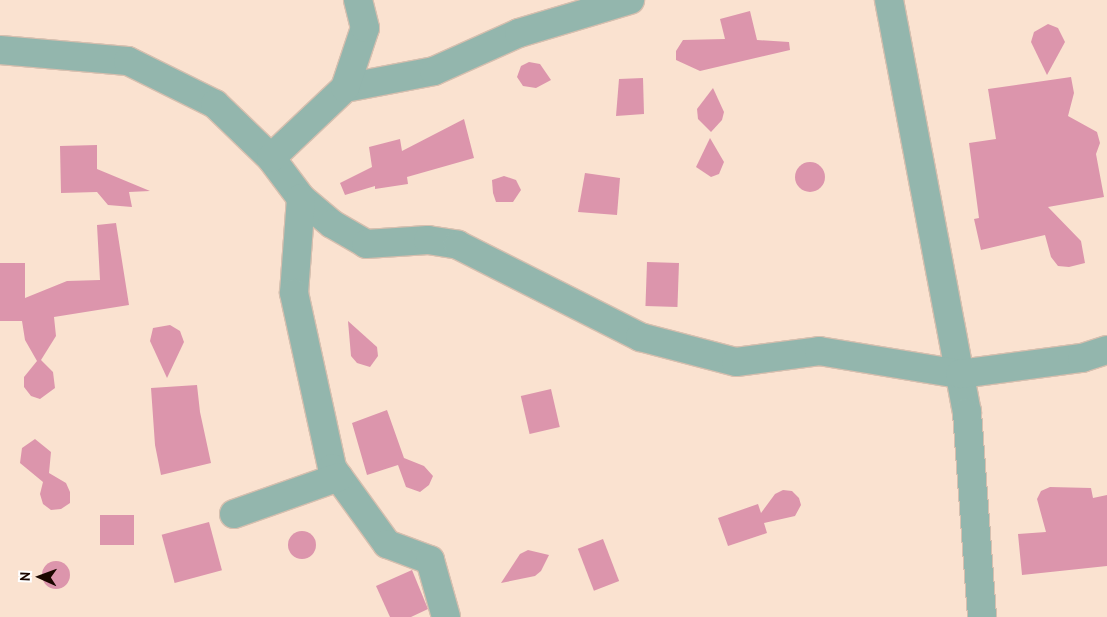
<!DOCTYPE html>
<html>
<head>
<meta charset="utf-8">
<style>
  body { margin:0 }
  #map { position:relative; width:1107px; height:617px; overflow:hidden; background:#fae2d0; font-family:"PT Sans",sans-serif }
  div>[style] { position:absolute }
  .building>* { inset:0; background:#dc95ac; transform-origin:0 0 }
  .round { border-radius:50% }
  .roads { filter:drop-shadow(1px 0 #d6bfaf) drop-shadow(-1px 0 #d6bfaf) drop-shadow(0 1px #d6bfaf) drop-shadow(0 -1px #d6bfaf) }
  .street>* { height:28px; margin:-14px; padding:0 14px; transform-origin:14px; border-radius:14px; background:#93b6ad }
  span { translate:-50% -50%; white-space:nowrap; text-align:center; line-height:1.15; -webkit-text-stroke:4px #fff; paint-order:stroke }
  .north { position:absolute; left:15px; top:552px; width:50px; height:50px; -webkit-text-stroke:4px #fff; paint-order:stroke; rotate:272deg; font-size:14px; font-weight:700; line-height:20px; text-align:center; color:#1b0700 }
  .north::after { content:''; display:block; margin:auto; width:18px; height:22px; background:#1b0700; clip-path:polygon(50% 0,100% 100%,50% 72%,0 100%) }
</style>
</head>
<body>
<div id="map">
  <div class="building">
    <i style="clip-path:polygon(750px 11px,757px 40px,789px 42px,790px 50px,700px 71px,676px 60px,676px 51px,683px 40px,725px 39px,720px 19px)"></i>
    <i style="clip-path:polygon(1048px 24px,1058px 28px,1065px 42px,1047px 75px,1031px 42px,1034px 32px)"></i>
    <i style="clip-path:polygon(529px 62px,540px 64px,551px 80px,536px 88px,523px 86px,517px 77px,521px 66px)"></i>
    <i style="clip-path:polygon(1071px 77px,1074px 93px,1068px 116px,1097px 132px,1100px 143px,1096px 154px,1104px 197px,1048px 207px,1081px 241px,1085px 263px,1069px 267px,1058px 266px,1051px 257px,1045px 235px,981px 250px,974px 219px,979px 218px,969px 143px,996px 139px,988px 89px)"></i>
    <i style="clip-path:polygon(643px 78px,644px 114px,616px 116px,619px 79px)"></i>
    <i style="clip-path:polygon(713px 88px,724px 112px,722px 120px,711px 132px,698px 119px,697px 109px)"></i>
    <i style="clip-path:polygon(464px 119px,474px 158px,407px 177px,408px 184px,375px 189px,375px 186px,345px 195px,340px 183px,372px 167px,369px 147px,400px 139px,402px 151px)"></i>
    <i style="clip-path:polygon(710px 138px,724px 162px,719px 174px,711px 177px,696px 167px)"></i>
    <i style="clip-path:polygon(97px 145px,97px 169px,150px 191px,129px 192px,132px 207px,108px 205px,97px 192px,61px 193px,60px 146px)"></i>
    <i class="round" style="left:795px;top:162px;width:30px;height:30px"></i>
    <i style="clip-path:polygon(585px 173px,620px 178px,617px 215px,578px 212px)"></i>
    <i style="clip-path:polygon(504px 176px,516px 180px,521px 190px,513px 202px,496px 202px,493px 193px,492px 180px)"></i>
    <i style="clip-path:polygon(116px 223px,129px 305px,54px 317px,56px 336px,41px 360px,53px 372px,55px 388px,40px 399px,31px 396px,24px 387px,24px 377px,37px 361px,25px 340px,22px 321px,0 321px,0 263px,25px 263px,25px 298px,67px 281px,100px 280px,97px 225px)"></i>
    <i style="left:647px;top:262px;width:32px;height:44px;rotate:2deg"></i>
    <i style="clip-path:polygon(348px 321px,377px 347px,378px 356px,370px 367px,357px 363px,351px 356px)"></i>
    <i style="clip-path:polygon(170px 325px,180px 331px,184px 342px,167px 378px,150px 341px,153px 328px)"></i>
    <i style="clip-path:polygon(197px 385px,200px 412px,211px 463px,161px 475px,155px 445px,151px 388px)"></i>
    <i style="left:551px;top:389px;width:39px;height:31px;rotate:77deg"></i>
    <i style="clip-path:polygon(387px 410px,404px 458px,424px 466px,433px 476px,429px 485px,420px 492px,406px 487px,398px 465px,367px 475px,352px 423px)"></i>
    <i style="clip-path:polygon(35px 439px,51px 452px,49px 473px,66px 483px,70px 492px,70px 503px,61px 509px,51px 510px,43px 504px,40px 494px,43px 482px,20px 463px,22px 448px)"></i>
    <i style="clip-path:polygon(1050px 487px,1091px 488px,1093px 498px,1107px 495px,1107px 566px,1022px 575px,1018px 534px,1046px 532px,1037px 499px,1041px 491px)"></i>
    <i style="clip-path:polygon(783px 490px,792px 491px,799px 498px,801px 505px,795px 516px,764px 523px,767px 533px,728px 546px,718px 518px,758px 504px,761px 513px,775px 494px)"></i>
    <i style="left:100px;top:515px;width:34px;height:30px"></i>
    <i style="left:209px;top:522px;width:50px;height:49px;rotate:75deg"></i>
    <i class="round" style="left:288px;top:531px;width:28px;height:28px"></i>
    <i style="left:603px;top:539px;width:45px;height:27px;rotate:69deg"></i>
    <i style="clip-path:polygon(528px 550px,549px 555px,541px 571px,535px 576px,501px 583px,520px 554px)"></i>
    <i class="round" style="left:42px;top:561px;width:28px;height:28px"></i>
    <i style="clip-path:polygon(412px 570px,428px 609px,411px 617px,390px 617px,376px 586px)"></i>
  </div>
  <div class="roads">
    <div class="street">
      <i style="left:889px;top:0;width:419px;rotate:79.3deg"></i>
      <i style="left:967px;top:412px;width:206px;rotate:85.8deg"></i>
      <i style="left:0;top:50px;width:128px;rotate:4.9deg"></i>
      <i style="left:128px;top:61px;width:97px;rotate:26.3deg"></i>
      <i style="left:215px;top:104px;width:78px;rotate:44deg"></i>
      <i style="left:271px;top:158px;width:50px;rotate:53.1deg"></i>
      <i style="left:301px;top:198px;width:40px;rotate:40deg"></i>
      <i style="left:332px;top:224px;width:39px;rotate:30deg"></i>
      <i style="left:366px;top:244px;width:62px;rotate:-3.7deg"></i>
      <i style="left:428px;top:240px;width:30px;rotate:9deg"></i>
      <i style="left:458px;top:245px;width:204px;rotate:26.8deg"></i>
      <i style="left:640px;top:337px;width:99px;rotate:14.6deg"></i>
      <i style="left:736px;top:362px;width:84px;rotate:-7.5deg"></i>
      <i style="left:819px;top:351px;width:143px;rotate:9.3deg"></i>
      <i style="left:960px;top:374px;width:123px;rotate:-7.5deg"></i>
      <i style="left:1082px;top:358px;width:26px;rotate:-18deg"></i>
      <i style="left:345px;top:88px;width:91px;rotate:-10.8deg"></i>
      <i style="left:434px;top:71px;width:93px;rotate:-24.1deg"></i>
      <i style="left:519px;top:33px;width:116px;rotate:-16.6deg"></i>
      <i style="left:271px;top:158px;width:102px;rotate:-43.4deg"></i>
      <i style="left:345px;top:88px;width:63px;rotate:-71.6deg"></i>
      <i style="left:365px;top:28px;width:29px;rotate:-104deg"></i>
      <i style="left:301px;top:198px;width:95px;rotate:94.2deg"></i>
      <i style="left:294px;top:293px;width:179px;rotate:77.7deg"></i>
      <i style="left:332px;top:468px;width:94px;rotate:54.1deg"></i>
      <i style="left:387px;top:544px;width:46px;rotate:20.4deg"></i>
      <i style="left:430px;top:560px;width:59px;rotate:74.3deg"></i>
      <i style="left:234px;top:514px;width:111px;rotate:-19.4deg"></i>
    </div>
  </div>
  <div class="north">N</div>
</div>
</body>
</html>
